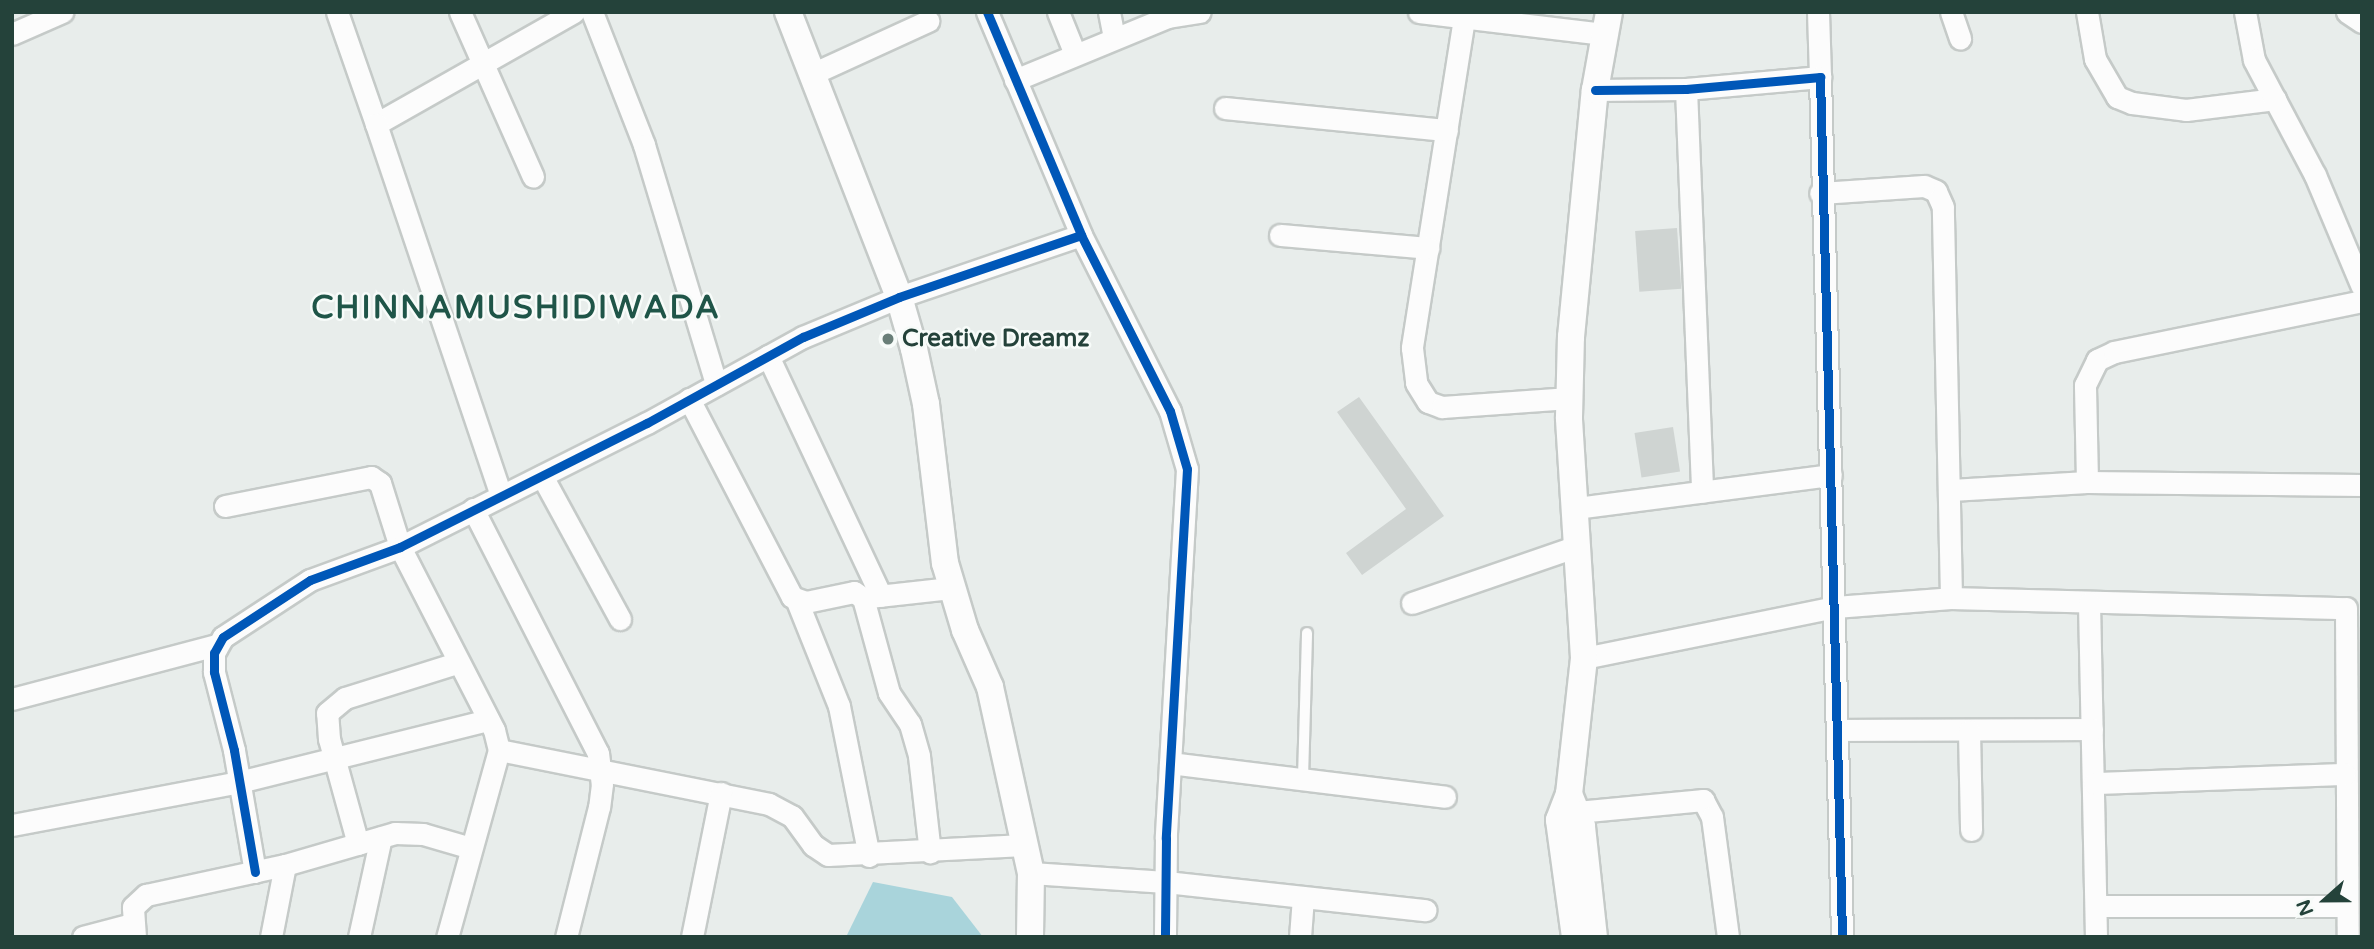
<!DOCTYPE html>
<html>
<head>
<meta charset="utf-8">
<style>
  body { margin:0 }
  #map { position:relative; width:2374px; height:949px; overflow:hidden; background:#e8edeb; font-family:"Varela Round",sans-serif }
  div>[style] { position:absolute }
  .water>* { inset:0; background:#a9d4db }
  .building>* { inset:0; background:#cfd4d2; transform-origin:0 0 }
  .roads { filter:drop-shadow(2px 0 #c5cac8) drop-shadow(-2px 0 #c5cac8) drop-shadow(0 2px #c5cac8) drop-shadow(0 -2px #c5cac8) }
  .service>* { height:10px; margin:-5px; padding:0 5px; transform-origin:5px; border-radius:5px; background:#fcfcfc }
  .minor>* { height:21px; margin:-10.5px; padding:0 10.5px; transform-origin:10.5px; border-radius:10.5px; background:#fcfcfc }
  .tertiary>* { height:26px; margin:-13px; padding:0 13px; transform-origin:13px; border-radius:13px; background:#fcfcfc }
  .cycleway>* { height:9px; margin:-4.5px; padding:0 4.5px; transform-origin:4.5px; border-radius:4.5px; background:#0057b8 }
  .dots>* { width:19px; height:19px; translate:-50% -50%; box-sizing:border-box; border:4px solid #f7fbf9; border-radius:50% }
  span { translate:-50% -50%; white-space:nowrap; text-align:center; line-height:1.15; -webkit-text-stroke:5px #f7fbf9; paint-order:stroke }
  .poi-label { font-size:24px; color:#24423a; font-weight:700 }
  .left { translate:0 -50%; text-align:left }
  .district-label { font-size:32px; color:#1f5548; font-weight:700; letter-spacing:2px }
  .frame { position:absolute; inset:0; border:14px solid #24423a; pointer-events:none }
  .north { position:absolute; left:2290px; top:865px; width:70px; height:70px; -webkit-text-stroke:5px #f7fbf9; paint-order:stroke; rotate:249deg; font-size:19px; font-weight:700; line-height:28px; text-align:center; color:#24423a }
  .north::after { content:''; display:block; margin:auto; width:24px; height:32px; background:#24423a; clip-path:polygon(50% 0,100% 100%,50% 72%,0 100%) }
</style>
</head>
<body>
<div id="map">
  <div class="water">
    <i style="clip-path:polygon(873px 882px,952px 897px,983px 937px,846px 937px)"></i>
  </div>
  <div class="building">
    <i style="left:1677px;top:228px;width:61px;height:42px;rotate:86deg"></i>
    <i style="clip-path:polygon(1359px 397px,1444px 516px,1362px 575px,1346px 553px,1406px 509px,1337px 412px)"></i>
    <i style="left:1673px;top:427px;width:45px;height:39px;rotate:81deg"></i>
  </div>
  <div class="roads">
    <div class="service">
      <i style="left:1303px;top:778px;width:145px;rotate:-88.4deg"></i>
    </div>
    <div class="minor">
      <i style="left:337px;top:12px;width:119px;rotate:70.8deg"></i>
      <i style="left:376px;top:124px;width:227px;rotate:-29.5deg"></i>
      <i style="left:460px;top:12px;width:180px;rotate:66.1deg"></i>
      <i style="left:592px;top:12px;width:143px;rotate:68.6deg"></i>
      <i style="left:644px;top:145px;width:250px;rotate:73.2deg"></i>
      <i style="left:987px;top:12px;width:242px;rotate:67.1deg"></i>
      <i style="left:1081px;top:235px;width:197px;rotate:63.2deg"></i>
      <i style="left:1170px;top:411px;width:60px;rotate:73.7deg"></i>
      <i style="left:1187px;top:469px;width:370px;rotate:93.3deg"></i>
      <i style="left:1166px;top:838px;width:99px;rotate:90.6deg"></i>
      <i style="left:1058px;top:12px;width:45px;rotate:68deg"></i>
      <i style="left:1109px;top:12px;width:26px;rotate:79deg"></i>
      <i style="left:1419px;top:12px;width:186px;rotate:6.8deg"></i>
      <i style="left:1465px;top:12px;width:340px;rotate:99deg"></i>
      <i style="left:1412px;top:348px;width:35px;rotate:83deg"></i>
      <i style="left:1416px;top:383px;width:22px;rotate:58deg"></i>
      <i style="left:1428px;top:402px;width:15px;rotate:20deg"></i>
      <i style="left:1442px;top:407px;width:128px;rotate:-4deg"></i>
      <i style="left:1818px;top:12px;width:65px;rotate:88.2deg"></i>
      <i style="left:1951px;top:12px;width:28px;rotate:71deg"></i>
      <i style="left:2087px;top:12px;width:48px;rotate:80.3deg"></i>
      <i style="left:2095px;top:59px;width:44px;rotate:59.9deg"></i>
      <i style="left:2117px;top:97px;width:16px;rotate:22deg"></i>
      <i style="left:2132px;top:103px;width:54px;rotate:7.4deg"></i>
      <i style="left:2186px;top:110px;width:90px;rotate:-7deg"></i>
      <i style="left:2245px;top:12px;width:49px;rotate:79.4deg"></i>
      <i style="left:2254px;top:60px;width:130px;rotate:62.1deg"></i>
      <i style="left:2315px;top:175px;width:121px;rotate:67.2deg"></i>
      <i style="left:2347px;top:12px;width:18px;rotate:34deg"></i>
      <i style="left:12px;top:34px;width:55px;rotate:-23.7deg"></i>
      <i style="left:812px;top:74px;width:128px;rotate:-24.6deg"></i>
      <i style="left:1015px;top:80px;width:165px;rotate:-22.4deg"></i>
      <i style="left:1168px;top:17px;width:32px;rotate:-9deg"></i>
      <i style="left:1686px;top:89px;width:403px;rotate:87.7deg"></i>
      <i style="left:1595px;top:90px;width:91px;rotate:-0.6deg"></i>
      <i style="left:1686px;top:89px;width:135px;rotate:-5.1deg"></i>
      <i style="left:1820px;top:77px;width:860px;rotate:88.53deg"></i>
      <i style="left:1225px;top:108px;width:223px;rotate:5.7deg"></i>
      <i style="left:376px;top:124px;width:391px;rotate:71.4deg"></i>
      <i style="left:1280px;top:235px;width:149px;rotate:5deg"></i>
      <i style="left:768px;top:356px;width:265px;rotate:64.8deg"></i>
      <i style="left:689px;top:399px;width:223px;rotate:62.5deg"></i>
      <i style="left:792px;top:597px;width:15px;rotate:20deg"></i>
      <i style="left:806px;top:602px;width:49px;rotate:-11.8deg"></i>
      <i style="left:854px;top:592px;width:11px;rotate:34deg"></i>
      <i style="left:863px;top:598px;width:98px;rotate:74.7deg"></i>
      <i style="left:889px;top:693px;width:37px;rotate:56deg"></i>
      <i style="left:910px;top:724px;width:33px;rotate:74deg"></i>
      <i style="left:919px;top:756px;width:97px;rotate:83.5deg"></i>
      <i style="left:542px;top:476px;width:163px;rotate:61.4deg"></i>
      <i style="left:2087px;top:482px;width:97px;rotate:-91.2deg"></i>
      <i style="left:2085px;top:385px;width:28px;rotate:-64deg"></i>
      <i style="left:2097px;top:360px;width:19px;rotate:-25deg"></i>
      <i style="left:2114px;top:352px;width:253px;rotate:-11.6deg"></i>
      <i style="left:1951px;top:490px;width:136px;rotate:-3.4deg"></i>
      <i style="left:2087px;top:482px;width:275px;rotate:0.6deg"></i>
      <i style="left:225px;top:506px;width:149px;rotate:-11.2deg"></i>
      <i style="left:371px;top:477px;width:11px;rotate:34deg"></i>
      <i style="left:380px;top:483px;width:67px;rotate:72.6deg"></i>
      <i style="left:400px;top:547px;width:206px;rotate:62.8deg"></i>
      <i style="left:494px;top:730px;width:21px;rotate:76deg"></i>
      <i style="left:499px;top:750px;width:194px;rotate:105.5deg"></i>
      <i style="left:1576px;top:508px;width:257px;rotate:-7.4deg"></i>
      <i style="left:473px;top:509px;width:274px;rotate:62.9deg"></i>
      <i style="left:598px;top:753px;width:31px;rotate:83deg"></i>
      <i style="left:602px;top:784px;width:23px;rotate:97deg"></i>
      <i style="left:599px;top:807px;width:134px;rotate:104.2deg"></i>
      <i style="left:869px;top:597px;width:82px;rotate:-6.3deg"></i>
      <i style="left:1951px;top:598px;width:395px;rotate:1.5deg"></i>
      <i style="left:2346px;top:608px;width:329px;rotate:89.7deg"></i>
      <i style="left:797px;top:601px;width:113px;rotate:68.2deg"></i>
      <i style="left:839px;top:706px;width:153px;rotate:78.7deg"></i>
      <i style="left:1412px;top:603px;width:176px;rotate:-19deg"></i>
      <i style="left:2089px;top:603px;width:334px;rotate:88.8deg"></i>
      <i style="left:1584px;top:658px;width:256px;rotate:-11.5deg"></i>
      <i style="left:1835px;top:607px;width:116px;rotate:-4.4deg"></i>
      <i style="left:1951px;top:598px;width:391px;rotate:-91.2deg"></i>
      <i style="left:1943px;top:207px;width:17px;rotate:-114deg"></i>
      <i style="left:1936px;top:191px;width:13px;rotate:-157deg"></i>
      <i style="left:1924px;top:186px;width:104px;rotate:176.1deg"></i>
      <i style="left:12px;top:699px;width:212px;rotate:-14.8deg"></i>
      <i style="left:1838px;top:730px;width:254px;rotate:-0.2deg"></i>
      <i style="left:1969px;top:731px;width:99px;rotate:88.8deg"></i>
      <i style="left:499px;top:750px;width:275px;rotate:11.3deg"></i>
      <i style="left:769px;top:804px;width:26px;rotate:28deg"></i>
      <i style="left:792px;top:816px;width:36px;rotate:54deg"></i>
      <i style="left:813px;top:845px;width:18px;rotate:34deg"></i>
      <i style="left:828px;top:855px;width:196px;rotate:-2.9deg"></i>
      <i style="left:1170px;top:763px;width:277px;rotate:7deg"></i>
      <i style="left:2094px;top:783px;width:251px;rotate:-2.1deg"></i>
      <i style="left:1577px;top:812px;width:127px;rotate:-5.4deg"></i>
      <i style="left:1703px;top:800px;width:19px;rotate:62deg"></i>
      <i style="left:1712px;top:817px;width:121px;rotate:82.4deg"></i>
      <i style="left:12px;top:825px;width:231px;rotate:-10.7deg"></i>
      <i style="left:239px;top:782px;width:257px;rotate:-14deg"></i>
      <i style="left:358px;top:844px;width:109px;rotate:-105.4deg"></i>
      <i style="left:329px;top:739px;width:26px;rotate:-94deg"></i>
      <i style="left:327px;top:713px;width:23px;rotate:-40deg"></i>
      <i style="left:345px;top:698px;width:117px;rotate:-17.4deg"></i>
      <i style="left:255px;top:872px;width:124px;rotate:-99.8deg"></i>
      <i style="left:234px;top:750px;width:81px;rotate:-104.4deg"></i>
      <i style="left:214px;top:672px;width:19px;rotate:-90deg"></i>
      <i style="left:214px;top:653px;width:18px;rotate:-61deg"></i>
      <i style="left:223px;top:637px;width:104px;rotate:-33.2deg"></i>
      <i style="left:310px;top:580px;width:96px;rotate:-20.1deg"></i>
      <i style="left:400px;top:547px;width:276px;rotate:-26.7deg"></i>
      <i style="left:647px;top:423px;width:178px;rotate:-28.9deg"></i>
      <i style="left:803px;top:337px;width:104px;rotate:-22.6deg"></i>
      <i style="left:899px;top:297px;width:192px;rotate:-18.8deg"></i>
      <i style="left:1031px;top:873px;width:135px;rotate:3.8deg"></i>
      <i style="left:1166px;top:882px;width:261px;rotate:6.2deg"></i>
      <i style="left:2096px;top:906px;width:251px"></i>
      <i style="left:83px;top:937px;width:51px;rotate:-14.9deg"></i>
      <i style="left:135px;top:937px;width:30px;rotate:-94deg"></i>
      <i style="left:133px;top:907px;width:18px;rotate:-43deg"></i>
      <i style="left:146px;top:895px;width:142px;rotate:-12.2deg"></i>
      <i style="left:285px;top:865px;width:115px;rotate:-16.2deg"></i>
      <i style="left:395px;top:833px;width:28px;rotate:2deg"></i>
      <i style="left:423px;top:834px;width:50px;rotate:16.3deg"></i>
      <i style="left:271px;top:937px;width:73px;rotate:-79deg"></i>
      <i style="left:359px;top:937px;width:102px;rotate:-77.6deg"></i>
      <i style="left:692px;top:937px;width:147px;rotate:-78.6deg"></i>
      <i style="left:1300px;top:937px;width:40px;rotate:-85.7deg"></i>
    </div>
    <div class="tertiary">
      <i style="left:788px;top:12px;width:306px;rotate:68.7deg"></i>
      <i style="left:899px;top:297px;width:54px;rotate:73.9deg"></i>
      <i style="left:914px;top:349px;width:56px;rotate:77.7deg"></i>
      <i style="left:926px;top:404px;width:160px;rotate:83.2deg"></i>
      <i style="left:945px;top:563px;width:70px;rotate:73.4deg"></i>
      <i style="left:965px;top:630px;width:62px;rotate:66.3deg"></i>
      <i style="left:990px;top:687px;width:190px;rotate:77.6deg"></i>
      <i style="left:1031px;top:873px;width:64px;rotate:90.9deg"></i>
      <i style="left:1569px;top:794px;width:35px;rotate:68deg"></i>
      <i style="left:1582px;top:827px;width:111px;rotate:83.8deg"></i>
      <i style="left:1575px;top:937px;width:118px;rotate:-97.8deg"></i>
      <i style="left:1559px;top:820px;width:28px;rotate:-69deg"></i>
      <i style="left:1569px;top:794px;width:137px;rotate:-83.7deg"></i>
      <i style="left:1584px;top:658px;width:241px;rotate:-93.6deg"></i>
      <i style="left:1569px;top:417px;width:80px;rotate:-88.6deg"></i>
      <i style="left:1571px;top:337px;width:248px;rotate:-84.5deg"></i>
      <i style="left:1595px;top:90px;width:79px;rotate:-79.8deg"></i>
    </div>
  </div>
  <div class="cycleway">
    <i style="left:987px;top:12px;width:242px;rotate:67.1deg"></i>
    <i style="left:1081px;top:235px;width:197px;rotate:63.2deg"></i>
    <i style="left:1170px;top:411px;width:60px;rotate:73.7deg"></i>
    <i style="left:1187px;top:469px;width:370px;rotate:93.3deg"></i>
    <i style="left:1166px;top:838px;width:99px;rotate:90.6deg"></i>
    <i style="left:1595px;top:90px;width:91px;rotate:-0.6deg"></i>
    <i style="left:1686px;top:89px;width:135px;rotate:-5.1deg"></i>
    <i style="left:1820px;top:77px;width:860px;rotate:88.53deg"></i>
    <i style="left:255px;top:872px;width:124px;rotate:-99.8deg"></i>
    <i style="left:234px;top:750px;width:81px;rotate:-104.4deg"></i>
    <i style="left:214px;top:672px;width:19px;rotate:-90deg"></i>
    <i style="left:214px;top:653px;width:18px;rotate:-61deg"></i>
    <i style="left:223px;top:637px;width:104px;rotate:-33.2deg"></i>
    <i style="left:310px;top:580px;width:96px;rotate:-20.1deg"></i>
    <i style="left:400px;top:547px;width:276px;rotate:-26.7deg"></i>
    <i style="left:647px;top:423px;width:178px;rotate:-28.9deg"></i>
    <i style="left:803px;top:337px;width:104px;rotate:-22.6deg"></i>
    <i style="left:899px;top:297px;width:192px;rotate:-18.8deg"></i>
  </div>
  <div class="dots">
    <i style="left:888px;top:339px;background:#697e78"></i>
  </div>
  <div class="poi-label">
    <span class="left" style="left:902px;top:339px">Creative Dreamz</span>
  </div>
  <div class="district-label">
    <span style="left:516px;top:308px">CHINNAMUSHIDIWADA</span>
  </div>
  <div class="frame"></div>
  <div class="north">N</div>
</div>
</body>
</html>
